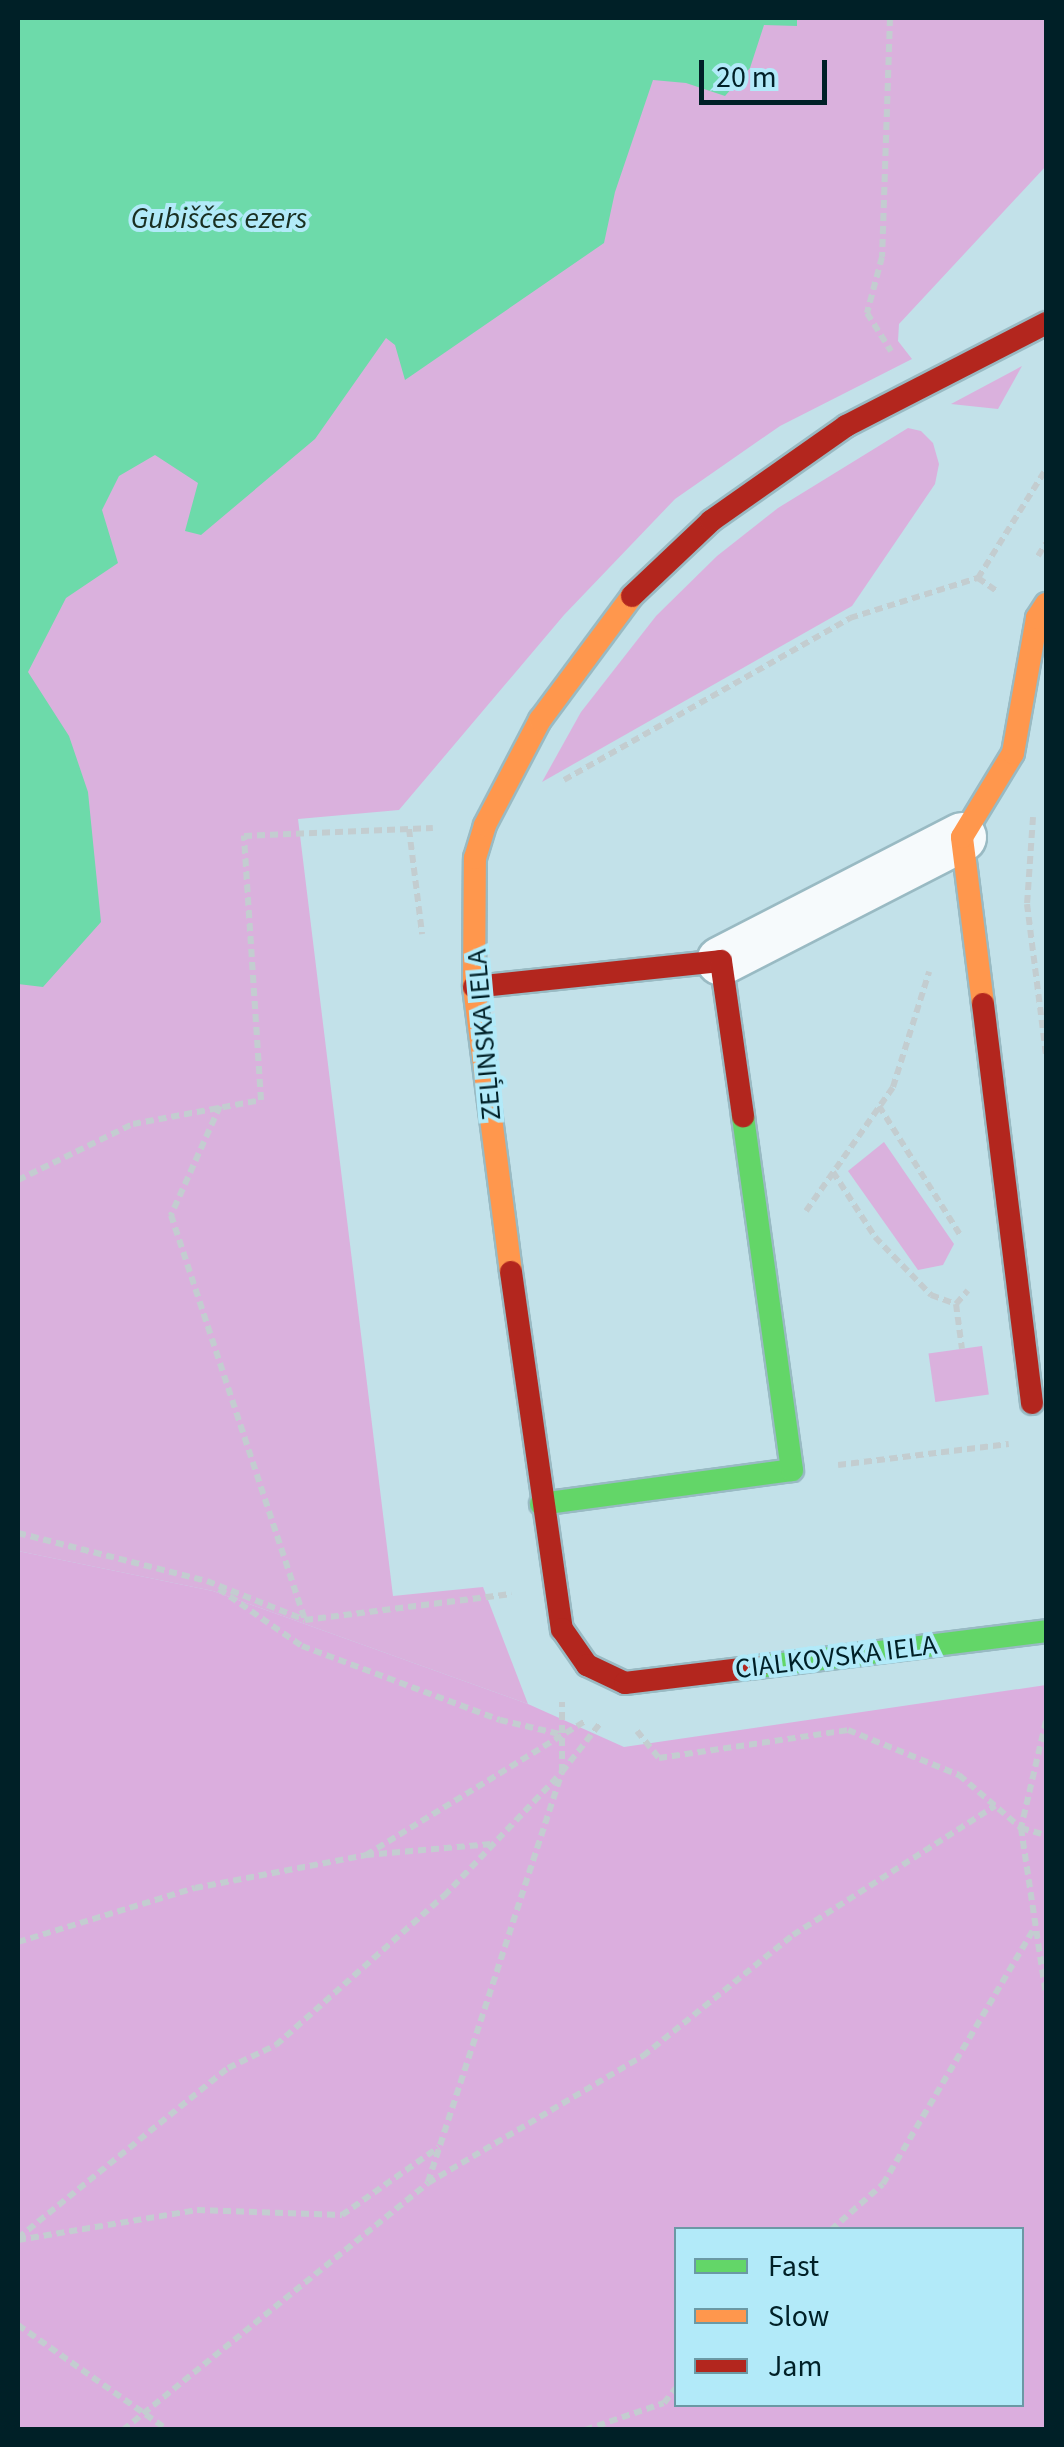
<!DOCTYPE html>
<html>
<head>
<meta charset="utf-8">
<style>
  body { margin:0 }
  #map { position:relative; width:1064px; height:2447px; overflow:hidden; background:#c2e1e9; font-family:"Source Sans 3",sans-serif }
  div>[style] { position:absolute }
  .green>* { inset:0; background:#dab1dd; transform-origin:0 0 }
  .forest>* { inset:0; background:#dbaede }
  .water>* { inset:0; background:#6ddaaa }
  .path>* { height:6px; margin-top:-3px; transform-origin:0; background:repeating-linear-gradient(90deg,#c3cdd0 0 8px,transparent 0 13px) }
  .roads { filter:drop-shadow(2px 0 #99bac3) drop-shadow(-2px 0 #99bac3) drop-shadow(0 2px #99bac3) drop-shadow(0 -2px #99bac3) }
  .street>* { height:48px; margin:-24px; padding:0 24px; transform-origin:24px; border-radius:24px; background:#f6fafc }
  .fast>* { height:22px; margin:-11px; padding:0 11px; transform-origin:11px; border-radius:11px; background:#63d668 }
  .slow>* { height:22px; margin:-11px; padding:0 11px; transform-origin:11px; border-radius:11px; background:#ff974d }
  .jam>* { height:22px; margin:-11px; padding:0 11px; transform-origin:11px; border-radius:11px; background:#b3261e }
  span { translate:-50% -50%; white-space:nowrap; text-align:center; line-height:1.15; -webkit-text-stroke:8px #b2eaf9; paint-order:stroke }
  .street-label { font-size:28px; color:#002027 }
  .water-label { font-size:30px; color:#192f22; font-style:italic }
  .frame { position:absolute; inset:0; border:20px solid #002027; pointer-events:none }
  .legend { position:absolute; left:674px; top:2227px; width:350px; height:180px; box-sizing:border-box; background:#b2eaf9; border:2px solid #6b99a5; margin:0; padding:12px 18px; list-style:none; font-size:30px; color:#002027 }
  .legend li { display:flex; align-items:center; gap:20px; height:50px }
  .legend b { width:50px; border:2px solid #6b99a5 }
  .scale { position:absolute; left:699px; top:60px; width:128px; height:45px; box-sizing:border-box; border:5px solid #002027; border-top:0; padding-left:12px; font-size:30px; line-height:35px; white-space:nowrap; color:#002027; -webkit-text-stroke:8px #b2eaf9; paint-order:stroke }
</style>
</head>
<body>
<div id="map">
  <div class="green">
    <i style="clip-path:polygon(18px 18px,1046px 18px,1046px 166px,899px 324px,898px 341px,912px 359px,780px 426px,675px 499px,564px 615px,399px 810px,298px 819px,393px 1596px,483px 1587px,528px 1704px,213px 1591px,18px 1551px,18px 984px,28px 972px,18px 925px)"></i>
    <i style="clip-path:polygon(1022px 366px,998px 409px,951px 404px)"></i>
    <i style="clip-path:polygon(908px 428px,921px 431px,933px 443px,939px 464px,935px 484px,852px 606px,542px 782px,581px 712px,656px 616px,717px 556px,778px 508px)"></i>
    <i style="clip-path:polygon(884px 1142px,954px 1244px,943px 1265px,918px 1270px,848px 1171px)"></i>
    <i style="left:982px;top:1346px;width:49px;height:54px;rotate:82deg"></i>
  </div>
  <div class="forest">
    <i style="clip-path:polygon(evenodd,18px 1551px,213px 1591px,528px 1704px,624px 1747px,1046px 1685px,1046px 2429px,18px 2429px,18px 1551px,676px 2230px,1022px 2230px,1022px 2404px,676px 2404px,676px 2230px)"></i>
  </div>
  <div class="water">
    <i style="clip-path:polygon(18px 18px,797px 18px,797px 26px,764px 25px,750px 68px,725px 96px,686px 83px,653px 80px,615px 192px,604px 243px,405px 380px,395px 345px,386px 338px,315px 439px,201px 535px,185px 531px,198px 483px,155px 455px,119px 476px,102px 510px,118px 563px,66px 598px,28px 672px,69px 736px,88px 792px,101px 922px,43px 987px,18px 984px)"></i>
  </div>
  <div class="path">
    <i style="left:890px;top:18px;width:239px;rotate:91.9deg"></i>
    <i style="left:882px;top:257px;width:58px;rotate:105deg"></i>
    <i style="left:867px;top:313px;width:45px;rotate:57.7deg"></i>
    <i style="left:1038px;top:556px;width:15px;rotate:-58deg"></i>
    <i style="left:978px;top:578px;width:24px;rotate:35deg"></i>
    <i style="left:564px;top:780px;width:329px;rotate:-29.5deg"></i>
    <i style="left:850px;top:618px;width:134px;rotate:-17.4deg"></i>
    <i style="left:978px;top:578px;width:128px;rotate:-58deg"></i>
    <i style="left:1033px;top:817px;width:87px;rotate:93.9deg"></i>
    <i style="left:1027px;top:904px;width:152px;rotate:82.8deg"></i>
    <i style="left:409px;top:829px;width:106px;rotate:82.9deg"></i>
    <i style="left:220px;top:1106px;width:120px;rotate:114.2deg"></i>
    <i style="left:171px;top:1215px;width:426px;rotate:71.7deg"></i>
    <i style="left:879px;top:1106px;width:154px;rotate:57.8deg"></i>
    <i style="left:833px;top:1172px;width:77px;rotate:57.1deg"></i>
    <i style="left:875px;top:1237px;width:81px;rotate:46deg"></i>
    <i style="left:931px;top:1295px;width:27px;rotate:20deg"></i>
    <i style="left:956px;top:1304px;width:18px;rotate:-49deg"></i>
    <i style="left:18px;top:1180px;width:128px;rotate:-26deg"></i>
    <i style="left:133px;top:1124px;width:130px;rotate:-10.6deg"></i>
    <i style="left:261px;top:1100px;width:265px;rotate:-93.7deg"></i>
    <i style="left:244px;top:836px;width:189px;rotate:-2.4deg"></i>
    <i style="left:806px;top:1211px;width:151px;rotate:-54.9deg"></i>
    <i style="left:893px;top:1087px;width:121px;rotate:-72.6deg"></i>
    <i style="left:956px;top:1304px;width:45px;rotate:82.4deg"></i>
    <i style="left:838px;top:1465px;width:172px;rotate:-7deg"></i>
    <i style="left:18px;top:1533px;width:195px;rotate:14.3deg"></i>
    <i style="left:207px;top:1581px;width:105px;rotate:21.7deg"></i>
    <i style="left:305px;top:1620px;width:208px;rotate:-7.2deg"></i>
    <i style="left:219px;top:1589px;width:101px;rotate:34.5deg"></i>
    <i style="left:302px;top:1646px;width:211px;rotate:20.5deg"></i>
    <i style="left:500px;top:1720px;width:61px;rotate:13.3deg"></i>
    <i style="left:1046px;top:1721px;width:110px;rotate:103.2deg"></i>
    <i style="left:1021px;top:1828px;width:170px;rotate:81.5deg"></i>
    <i style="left:637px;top:1731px;width:35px;rotate:51deg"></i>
    <i style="left:659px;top:1758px;width:191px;rotate:-8.4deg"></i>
    <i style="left:848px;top:1730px;width:120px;rotate:22.1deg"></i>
    <i style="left:959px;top:1775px;width:82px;rotate:40.5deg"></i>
    <i style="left:1021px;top:1828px;width:26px;rotate:16deg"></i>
    <i style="left:366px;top:1855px;width:259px;rotate:-31.4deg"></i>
    <i style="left:18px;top:1942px;width:185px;rotate:-17deg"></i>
    <i style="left:195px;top:1888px;width:174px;rotate:-10.9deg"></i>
    <i style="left:366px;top:1855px;width:126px;rotate:-5deg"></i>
    <i style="left:428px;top:2182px;width:431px;rotate:-71.9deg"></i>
    <i style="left:562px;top:1772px;width:70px;rotate:-90deg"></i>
    <i style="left:831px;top:2230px;width:69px;rotate:-41.5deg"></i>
    <i style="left:883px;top:2184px;width:295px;rotate:-59.4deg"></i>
    <i style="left:18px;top:2238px;width:270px;rotate:-39deg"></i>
    <i style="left:228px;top:2068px;width:53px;rotate:-25.6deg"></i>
    <i style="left:276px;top:2045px;width:225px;rotate:-41.6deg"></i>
    <i style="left:444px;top:1896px;width:171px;rotate:-46.4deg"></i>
    <i style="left:562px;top:1772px;width:63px;rotate:-52deg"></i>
    <i style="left:18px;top:2240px;width:181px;rotate:-9.5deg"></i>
    <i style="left:197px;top:2210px;width:145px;rotate:2deg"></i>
    <i style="left:342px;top:2215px;width:118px;rotate:-35deg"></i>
    <i style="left:18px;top:2325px;width:183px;rotate:35deg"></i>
    <i style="left:123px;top:2430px;width:392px;rotate:-39deg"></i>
    <i style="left:428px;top:2183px;width:250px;rotate:-30.6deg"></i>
    <i style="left:643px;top:2056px;width:193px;rotate:-38.9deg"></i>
    <i style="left:793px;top:1935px;width:240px;rotate:-32.6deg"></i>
    <i style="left:585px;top:2430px;width:83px;rotate:-18.9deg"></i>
    <i style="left:664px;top:2403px;width:19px;rotate:-51deg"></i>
  </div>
  <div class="roads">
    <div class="street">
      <i style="left:721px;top:961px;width:271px;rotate:-27.2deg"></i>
    </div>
    <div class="fast">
      <i style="left:541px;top:1504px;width:253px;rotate:-7.7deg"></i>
      <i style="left:792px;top:1470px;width:357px;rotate:-97.9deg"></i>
      <i style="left:758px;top:1667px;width:290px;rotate:-7.1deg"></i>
    </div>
    <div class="slow">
      <i style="left:983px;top:1004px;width:168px;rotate:-97.2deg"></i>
      <i style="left:962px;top:837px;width:98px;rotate:-58.7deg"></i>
      <i style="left:1013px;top:753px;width:137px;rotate:-79.9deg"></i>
      <i style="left:1037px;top:618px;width:17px;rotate:-57deg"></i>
      <i style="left:511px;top:1272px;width:287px;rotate:-97.4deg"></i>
      <i style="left:474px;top:987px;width:129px;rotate:-89.6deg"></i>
      <i style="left:475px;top:858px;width:34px;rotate:-73deg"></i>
      <i style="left:485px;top:825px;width:119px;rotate:-62.4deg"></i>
      <i style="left:540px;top:720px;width:154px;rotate:-53.4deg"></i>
    </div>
    <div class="jam">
      <i style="left:632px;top:596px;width:109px;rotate:-43.5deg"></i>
      <i style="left:711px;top:521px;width:165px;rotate:-35.1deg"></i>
      <i style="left:846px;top:426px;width:225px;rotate:-27.2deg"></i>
      <i style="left:474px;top:987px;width:248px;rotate:-6deg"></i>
      <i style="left:721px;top:961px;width:157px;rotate:81.9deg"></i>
      <i style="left:983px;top:1004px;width:402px;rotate:83deg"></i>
      <i style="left:511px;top:1272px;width:361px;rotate:81.9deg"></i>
      <i style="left:562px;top:1629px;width:44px;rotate:55.2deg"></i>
      <i style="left:587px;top:1665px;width:42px;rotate:25.3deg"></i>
      <i style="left:625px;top:1683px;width:134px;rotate:-6.9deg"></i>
    </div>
  </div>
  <div class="street-label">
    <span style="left:484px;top:1035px;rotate:-95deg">ZEĻINSKA IELA</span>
    <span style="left:836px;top:1657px;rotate:-7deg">CIALKOVSKA IELA</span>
  </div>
  <div class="water-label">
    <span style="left:219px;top:219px">Gubiščes ezers</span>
  </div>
  <div class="frame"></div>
  <ul class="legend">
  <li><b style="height:12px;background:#63d668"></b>Fast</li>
  <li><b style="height:12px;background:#ff974d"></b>Slow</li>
  <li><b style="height:12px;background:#b3261e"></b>Jam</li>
  </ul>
  <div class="scale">20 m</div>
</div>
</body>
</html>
